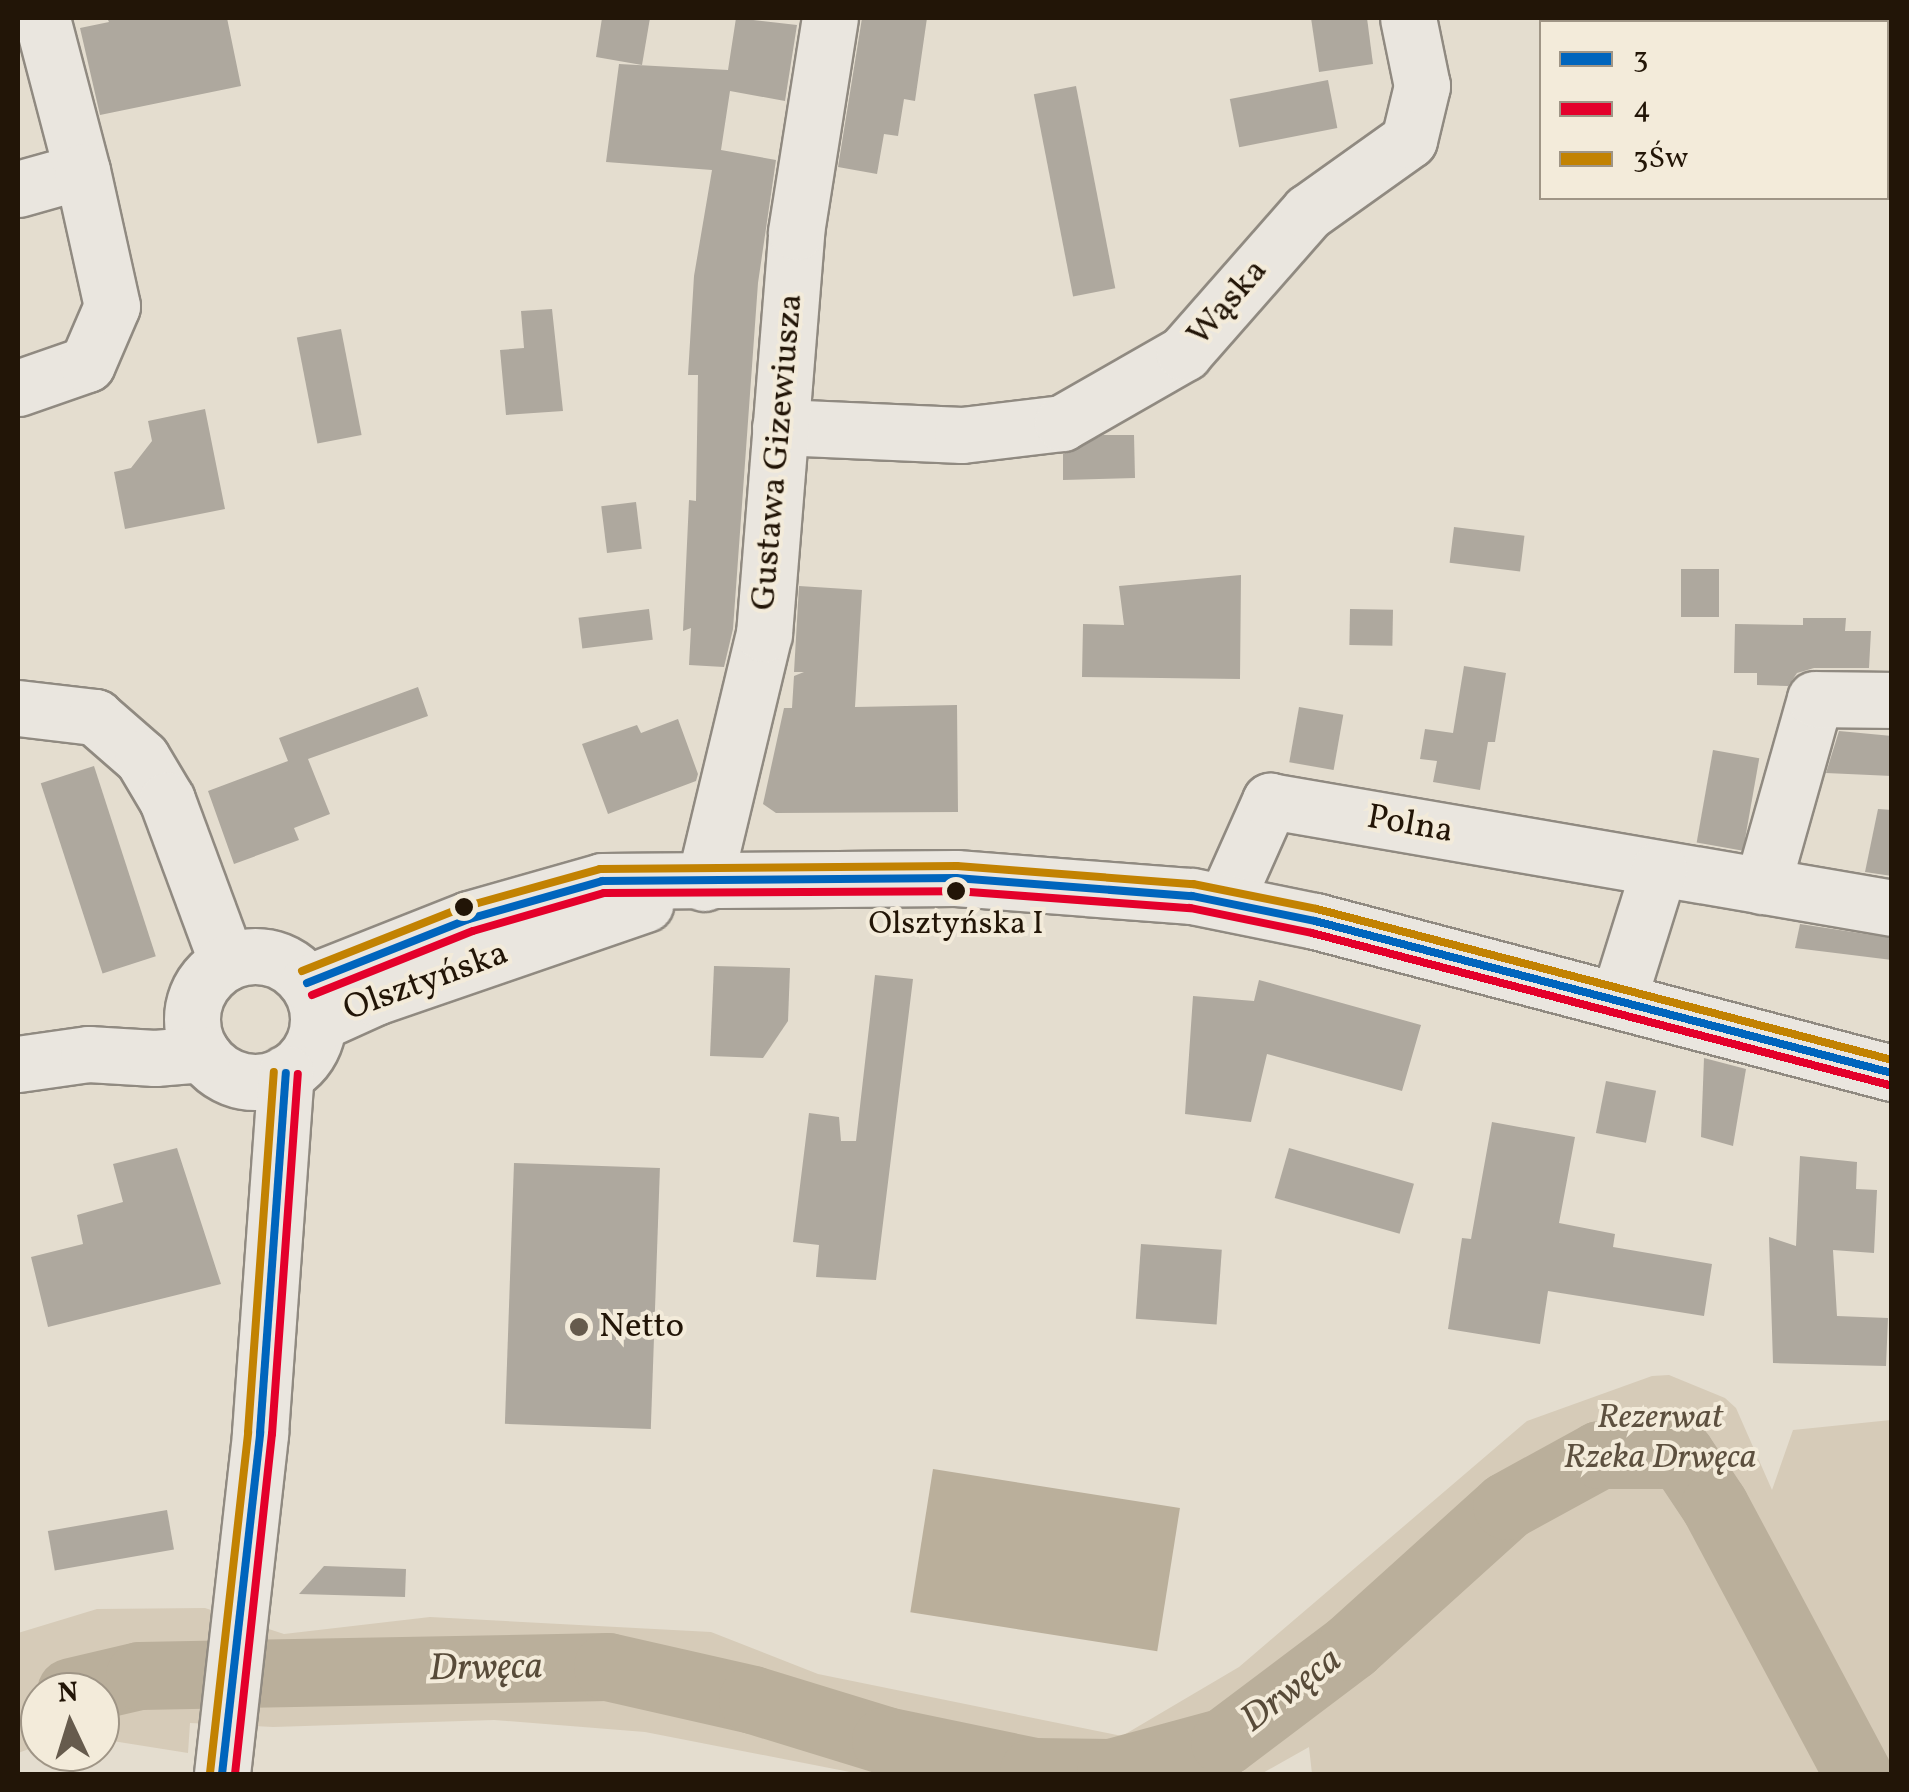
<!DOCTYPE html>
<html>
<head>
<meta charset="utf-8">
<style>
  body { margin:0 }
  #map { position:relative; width:1909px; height:1792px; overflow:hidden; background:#e4ddcf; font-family:Vollkorn,serif }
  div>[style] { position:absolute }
  .green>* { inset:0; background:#d6cbb8 }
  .water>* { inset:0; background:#baaf9b; transform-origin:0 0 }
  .river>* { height:68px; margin:-34px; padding:0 34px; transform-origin:34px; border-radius:34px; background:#baaf9b }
  .building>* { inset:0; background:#aea89e; transform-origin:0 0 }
  .roads { filter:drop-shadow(2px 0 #908a81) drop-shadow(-2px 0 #908a81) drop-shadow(0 2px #908a81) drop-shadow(0 -2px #908a81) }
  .minor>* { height:55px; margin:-27.5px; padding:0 27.5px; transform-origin:27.5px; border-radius:27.5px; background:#eae6df }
  .minor>.ring { margin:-27.5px; padding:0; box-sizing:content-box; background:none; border:55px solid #eae6df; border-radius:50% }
  .bus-1>* { height:8px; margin:-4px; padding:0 4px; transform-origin:4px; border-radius:4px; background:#0065bd }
  .bus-2>* { height:8px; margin:-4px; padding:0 4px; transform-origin:4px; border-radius:4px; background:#e4002b }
  .bus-3>* { height:8px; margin:-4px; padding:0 4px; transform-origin:4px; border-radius:4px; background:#c28202 }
  .dots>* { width:28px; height:28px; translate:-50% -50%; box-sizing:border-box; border:5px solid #f3ebda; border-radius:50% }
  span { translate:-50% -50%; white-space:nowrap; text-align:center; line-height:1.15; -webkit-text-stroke:8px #f3ebda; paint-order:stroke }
  .bus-label { font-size:32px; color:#221507 }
  .street-label { font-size:35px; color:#221507 }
  .poi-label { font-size:35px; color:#221507 }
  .left { translate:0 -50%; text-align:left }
  .park-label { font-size:35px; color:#5d503f; font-style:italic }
  .water-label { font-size:38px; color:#584b39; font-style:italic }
  .frame { position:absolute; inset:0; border:20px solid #221507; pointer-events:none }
  .legend { position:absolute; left:1539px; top:20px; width:350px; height:180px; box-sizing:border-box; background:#f3ebda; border:2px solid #9f9586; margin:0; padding:12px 18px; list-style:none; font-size:30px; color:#221507 }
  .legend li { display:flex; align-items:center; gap:20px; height:50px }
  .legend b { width:50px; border:2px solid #9f9586 }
  .north { position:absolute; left:20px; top:1672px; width:100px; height:100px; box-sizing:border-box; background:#f3ebda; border:2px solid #9f9586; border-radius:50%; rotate:356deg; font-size:28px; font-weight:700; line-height:40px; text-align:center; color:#221507 }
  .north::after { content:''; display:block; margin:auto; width:35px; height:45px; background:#665b4d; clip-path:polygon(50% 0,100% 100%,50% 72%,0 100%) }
</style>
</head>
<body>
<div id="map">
  <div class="green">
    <i style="clip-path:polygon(1669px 1375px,1725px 1398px,1736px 1408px,1772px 1490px,1793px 1430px,1891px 1420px,1891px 1774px,1312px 1774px,1309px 1747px,1261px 1774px,860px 1774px,645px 1732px,494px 1720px,273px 1727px,190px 1723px,188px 1753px,100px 1739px,100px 1692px,40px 1692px,40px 1745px,18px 1753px,18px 1633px,97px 1609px,205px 1608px,284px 1634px,430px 1617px,711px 1632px,818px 1674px,1122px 1736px,1239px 1667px,1527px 1421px,1652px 1376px)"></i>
  </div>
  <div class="water">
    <i style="left:933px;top:1469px;width:250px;height:145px;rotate:9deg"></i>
  </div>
  <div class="river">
    <i style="left:71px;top:1692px;width:71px;rotate:-13.1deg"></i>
    <i style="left:140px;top:1676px;width:468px;rotate:-1.1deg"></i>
    <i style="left:608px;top:1667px;width:149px;rotate:12.8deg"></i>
    <i style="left:753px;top:1700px;width:139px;rotate:17.1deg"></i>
    <i style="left:886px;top:1741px;width:151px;rotate:11.8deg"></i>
    <i style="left:1034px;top:1772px;width:77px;rotate:0.7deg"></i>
    <i style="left:1111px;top:1773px;width:118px;rotate:-15.2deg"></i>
    <i style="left:1225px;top:1742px;width:158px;rotate:-37deg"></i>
    <i style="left:1351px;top:1647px;width:210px;rotate:-42.1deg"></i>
    <i style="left:1507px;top:1506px;width:106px;rotate:-28.7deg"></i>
    <i style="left:1600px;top:1455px;width:81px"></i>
    <i style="left:1681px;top:1455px;width:61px;rotate:56.3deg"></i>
    <i style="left:1715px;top:1506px;width:304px;rotate:61.9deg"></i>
  </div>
  <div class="building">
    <i style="clip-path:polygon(107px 18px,227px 18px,241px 86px,100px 115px,80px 28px,109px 22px)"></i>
    <i style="clip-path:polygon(602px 18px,650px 18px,642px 65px,596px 57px)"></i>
    <i style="clip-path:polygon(736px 18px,797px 25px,785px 101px,730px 91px,721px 150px,776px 160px,758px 283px,733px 629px,724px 667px,689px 665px,691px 628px,683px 631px,689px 500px,696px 501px,698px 375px,688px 375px,694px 276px,712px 170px,606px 162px,619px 64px,728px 70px)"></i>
    <i style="clip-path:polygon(862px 18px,927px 18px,915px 101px,904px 99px,898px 136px,884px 134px,877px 174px,838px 167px)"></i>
    <i style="clip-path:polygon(1311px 18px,1367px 18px,1373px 64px,1319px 72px)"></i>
    <i style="left:1328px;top:80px;width:49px;height:100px;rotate:79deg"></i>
    <i style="left:1076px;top:86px;width:206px;height:43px;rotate:79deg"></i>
    <i style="clip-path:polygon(552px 309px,563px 411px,506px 415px,500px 350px,524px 348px,521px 311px)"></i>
    <i style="left:341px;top:329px;width:108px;height:45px;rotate:79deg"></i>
    <i style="clip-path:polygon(205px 409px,225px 509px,125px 529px,114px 472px,131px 468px,152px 441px,148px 421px)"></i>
    <i style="clip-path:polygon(1103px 435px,1134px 435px,1135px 478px,1063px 480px,1063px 454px)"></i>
    <i style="left:636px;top:502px;width:47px;height:35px;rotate:83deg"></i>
    <i style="left:1454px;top:527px;width:71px;height:36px;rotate:7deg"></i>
    <i style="left:1681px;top:569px;width:38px;height:48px"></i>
    <i style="clip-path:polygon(1241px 575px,1240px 679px,1082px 677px,1083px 624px,1124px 625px,1119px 586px)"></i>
    <i style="clip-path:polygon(799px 586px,862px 590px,855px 707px,957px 705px,958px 812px,776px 813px,763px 804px,784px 708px,792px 708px,794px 676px,804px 672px,794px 672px)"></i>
    <i style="left:649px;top:609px;width:31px;height:71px;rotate:83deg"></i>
    <i style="left:1350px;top:609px;width:43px;height:36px;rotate:1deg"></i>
    <i style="clip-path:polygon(1803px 618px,1846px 618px,1845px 631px,1871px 631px,1869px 668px,1814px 668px,1797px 673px,1788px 686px,1757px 685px,1757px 673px,1734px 673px,1735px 624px,1803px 625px)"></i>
    <i style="clip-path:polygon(1464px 666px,1506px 673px,1495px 742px,1488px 742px,1480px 790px,1433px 782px,1437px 761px,1420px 759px,1425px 729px,1453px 733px)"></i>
    <i style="clip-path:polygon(418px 687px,428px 716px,308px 759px,330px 814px,294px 828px,299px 840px,234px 864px,208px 791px,288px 761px,279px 738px)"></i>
    <i style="left:1299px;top:707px;width:45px;height:56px;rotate:10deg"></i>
    <i style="clip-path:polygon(678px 719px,698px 774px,696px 781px,608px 814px,582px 744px,637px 725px,641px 733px)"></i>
    <i style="clip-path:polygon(1839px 731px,1892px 736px,1892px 776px,1826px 773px)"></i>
    <i style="left:1713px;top:750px;width:47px;height:94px;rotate:10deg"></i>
    <i style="left:94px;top:766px;width:200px;height:56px;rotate:72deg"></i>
    <i style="clip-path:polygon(1878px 809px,1892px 810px,1892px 876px,1865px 872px)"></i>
    <i style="clip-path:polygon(1800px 924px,1892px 938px,1892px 960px,1795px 948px)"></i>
    <i style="clip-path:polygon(714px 966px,790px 968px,788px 1021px,763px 1058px,710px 1056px)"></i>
    <i style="clip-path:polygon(875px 975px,913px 979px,876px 1280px,816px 1277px,819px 1245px,793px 1242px,809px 1113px,839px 1117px,841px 1141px,856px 1141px)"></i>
    <i style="clip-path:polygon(1259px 980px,1421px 1025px,1402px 1091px,1267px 1054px,1251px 1122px,1185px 1114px,1193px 996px,1254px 1001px)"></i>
    <i style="clip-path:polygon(1704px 1058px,1746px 1069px,1733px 1146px,1701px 1137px)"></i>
    <i style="left:1606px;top:1081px;width:51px;height:53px;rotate:11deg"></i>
    <i style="clip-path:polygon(1492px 1122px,1575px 1137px,1559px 1223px,1615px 1234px,1613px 1247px,1712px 1264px,1704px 1316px,1548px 1291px,1540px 1344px,1448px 1329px,1462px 1238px,1471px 1239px)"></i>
    <i style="clip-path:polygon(177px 1148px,221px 1284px,48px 1327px,31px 1257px,83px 1244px,77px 1215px,123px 1202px,113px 1164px)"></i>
    <i style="left:1289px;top:1148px;width:130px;height:52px;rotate:16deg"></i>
    <i style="clip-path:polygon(1800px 1156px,1857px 1162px,1856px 1189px,1877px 1190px,1874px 1253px,1833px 1250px,1837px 1316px,1888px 1318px,1886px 1366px,1773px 1363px,1769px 1237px,1796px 1246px)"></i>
    <i style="left:514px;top:1163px;width:146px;height:261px;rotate:2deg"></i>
    <i style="left:1141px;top:1244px;width:81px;height:75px;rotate:4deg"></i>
    <i style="left:167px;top:1510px;width:40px;height:121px;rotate:80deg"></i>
    <i style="clip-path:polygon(324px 1566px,406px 1569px,405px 1597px,299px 1594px)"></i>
  </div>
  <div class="roads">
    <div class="minor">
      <i style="left:18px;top:189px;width:66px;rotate:-15.7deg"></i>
      <i style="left:82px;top:171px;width:158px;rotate:-104.7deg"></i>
      <i style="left:18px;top:388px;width:73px;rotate:-19.2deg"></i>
      <i style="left:87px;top:364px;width:63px;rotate:-66.7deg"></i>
      <i style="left:112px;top:306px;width:138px;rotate:-102.5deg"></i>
      <i style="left:780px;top:427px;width:182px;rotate:2.5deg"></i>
      <i style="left:962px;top:435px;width:101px;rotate:-6.8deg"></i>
      <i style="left:1062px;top:423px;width:141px;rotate:-29.8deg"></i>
      <i style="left:1184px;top:353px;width:188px;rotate:-48.7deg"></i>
      <i style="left:1308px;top:212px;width:124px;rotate:-35.5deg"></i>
      <i style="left:1409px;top:140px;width:56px;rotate:-76.5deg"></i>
      <i style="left:1422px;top:86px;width:69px;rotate:-101.6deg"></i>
      <i style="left:18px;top:708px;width:78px;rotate:6.7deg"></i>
      <i style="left:95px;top:717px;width:62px;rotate:41.1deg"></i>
      <i style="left:142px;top:758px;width:49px;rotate:59.2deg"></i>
      <i style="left:167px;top:800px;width:173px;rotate:69.7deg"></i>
      <i style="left:704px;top:883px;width:256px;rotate:-76.5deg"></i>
      <i style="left:764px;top:634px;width:403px;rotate:-85.4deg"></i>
      <i style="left:796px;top:232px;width:217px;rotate:-81deg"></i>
      <i style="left:1762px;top:886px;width:194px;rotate:-74.2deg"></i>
      <i style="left:1815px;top:699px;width:77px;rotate:0.7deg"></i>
      <i style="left:1225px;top:902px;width:111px;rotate:-66deg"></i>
      <i style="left:1270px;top:801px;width:631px;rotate:9.76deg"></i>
      <i class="ring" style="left:192px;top:956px;width:71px;height:71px"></i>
      <i style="left:307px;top:983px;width:174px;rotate:-21.6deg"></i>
      <i style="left:469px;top:919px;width:138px;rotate:-15.9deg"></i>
      <i style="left:602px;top:881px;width:354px;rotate:-0.5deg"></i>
      <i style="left:956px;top:878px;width:237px;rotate:4.4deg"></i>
      <i style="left:1192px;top:896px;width:126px;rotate:11.5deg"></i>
      <i style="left:1315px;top:921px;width:597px;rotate:14.76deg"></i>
      <i style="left:1618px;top:1000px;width:137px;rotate:-72.6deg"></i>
      <i style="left:318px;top:1023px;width:63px;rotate:-24.5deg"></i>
      <i style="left:375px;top:997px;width:286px;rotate:-19deg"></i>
      <i style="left:18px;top:1064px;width:71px;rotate:-8.1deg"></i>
      <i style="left:88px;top:1054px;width:67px;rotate:3.4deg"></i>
      <i style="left:155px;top:1058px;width:48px;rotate:-4.8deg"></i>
      <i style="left:222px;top:1774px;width:343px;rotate:-83.6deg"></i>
      <i style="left:260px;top:1433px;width:361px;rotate:-85.9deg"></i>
    </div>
  </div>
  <div class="bus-1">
    <i style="left:307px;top:983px;width:174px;rotate:-21.6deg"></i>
    <i style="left:469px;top:919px;width:138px;rotate:-15.9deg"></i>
    <i style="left:602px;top:881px;width:354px;rotate:-0.5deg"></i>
    <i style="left:956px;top:878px;width:237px;rotate:4.4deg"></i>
    <i style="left:1192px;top:896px;width:126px;rotate:11.5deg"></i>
    <i style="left:1315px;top:921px;width:597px;rotate:14.76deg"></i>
    <i style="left:222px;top:1774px;width:343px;rotate:-83.6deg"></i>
    <i style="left:260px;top:1433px;width:361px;rotate:-85.9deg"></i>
  </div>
  <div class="bus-2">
    <i style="left:312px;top:995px;width:173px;rotate:-21.7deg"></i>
    <i style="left:473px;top:931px;width:136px;rotate:-16.2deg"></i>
    <i style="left:604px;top:893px;width:352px;rotate:-0.3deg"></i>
    <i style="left:956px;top:891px;width:235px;rotate:4.2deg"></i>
    <i style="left:1190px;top:908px;width:125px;rotate:11.6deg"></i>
    <i style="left:1312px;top:933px;width:597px;rotate:14.76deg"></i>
    <i style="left:235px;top:1774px;width:342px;rotate:-83.8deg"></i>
    <i style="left:272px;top:1434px;width:361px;rotate:-85.9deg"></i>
  </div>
  <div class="bus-3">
    <i style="left:302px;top:971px;width:174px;rotate:-21.6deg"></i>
    <i style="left:464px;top:907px;width:141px;rotate:-15.6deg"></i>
    <i style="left:600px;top:869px;width:357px;rotate:-0.5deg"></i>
    <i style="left:957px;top:866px;width:237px;rotate:4.4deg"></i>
    <i style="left:1193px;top:884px;width:126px;rotate:11.4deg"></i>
    <i style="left:1317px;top:909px;width:594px;rotate:14.71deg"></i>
    <i style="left:210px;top:1773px;width:343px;rotate:-83.6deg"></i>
    <i style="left:248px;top:1432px;width:361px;rotate:-85.9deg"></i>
  </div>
  <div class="dots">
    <i style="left:956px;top:891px;background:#221507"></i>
    <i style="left:464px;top:907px;background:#221507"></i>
    <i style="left:579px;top:1327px;background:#665b4d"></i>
  </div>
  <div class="bus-label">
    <span style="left:956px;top:925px">Olsztyńska I</span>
  </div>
  <div class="street-label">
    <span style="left:1228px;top:303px;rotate:-49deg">Wąska</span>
    <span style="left:778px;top:452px;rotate:-85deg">Gustawa Gizewiusza</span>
    <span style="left:1410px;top:825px;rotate:10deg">Polna</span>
    <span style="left:426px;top:982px;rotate:-20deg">Olsztyńska</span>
  </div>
  <div class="poi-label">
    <span class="left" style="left:599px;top:1327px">Netto</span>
  </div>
  <div class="park-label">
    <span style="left:1660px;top:1438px">Rezerwat<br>Rzeka Drwęca</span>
  </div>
  <div class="water-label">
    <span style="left:486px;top:1669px;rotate:-1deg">Drwęca</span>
    <span style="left:1292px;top:1691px;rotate:-37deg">Drwęca</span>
  </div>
  <div class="frame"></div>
  <ul class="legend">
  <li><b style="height:12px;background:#0065bd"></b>3</li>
  <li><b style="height:12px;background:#e4002b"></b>4</li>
  <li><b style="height:12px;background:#c28202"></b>3Św</li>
  </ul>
  <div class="north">N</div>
</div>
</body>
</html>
